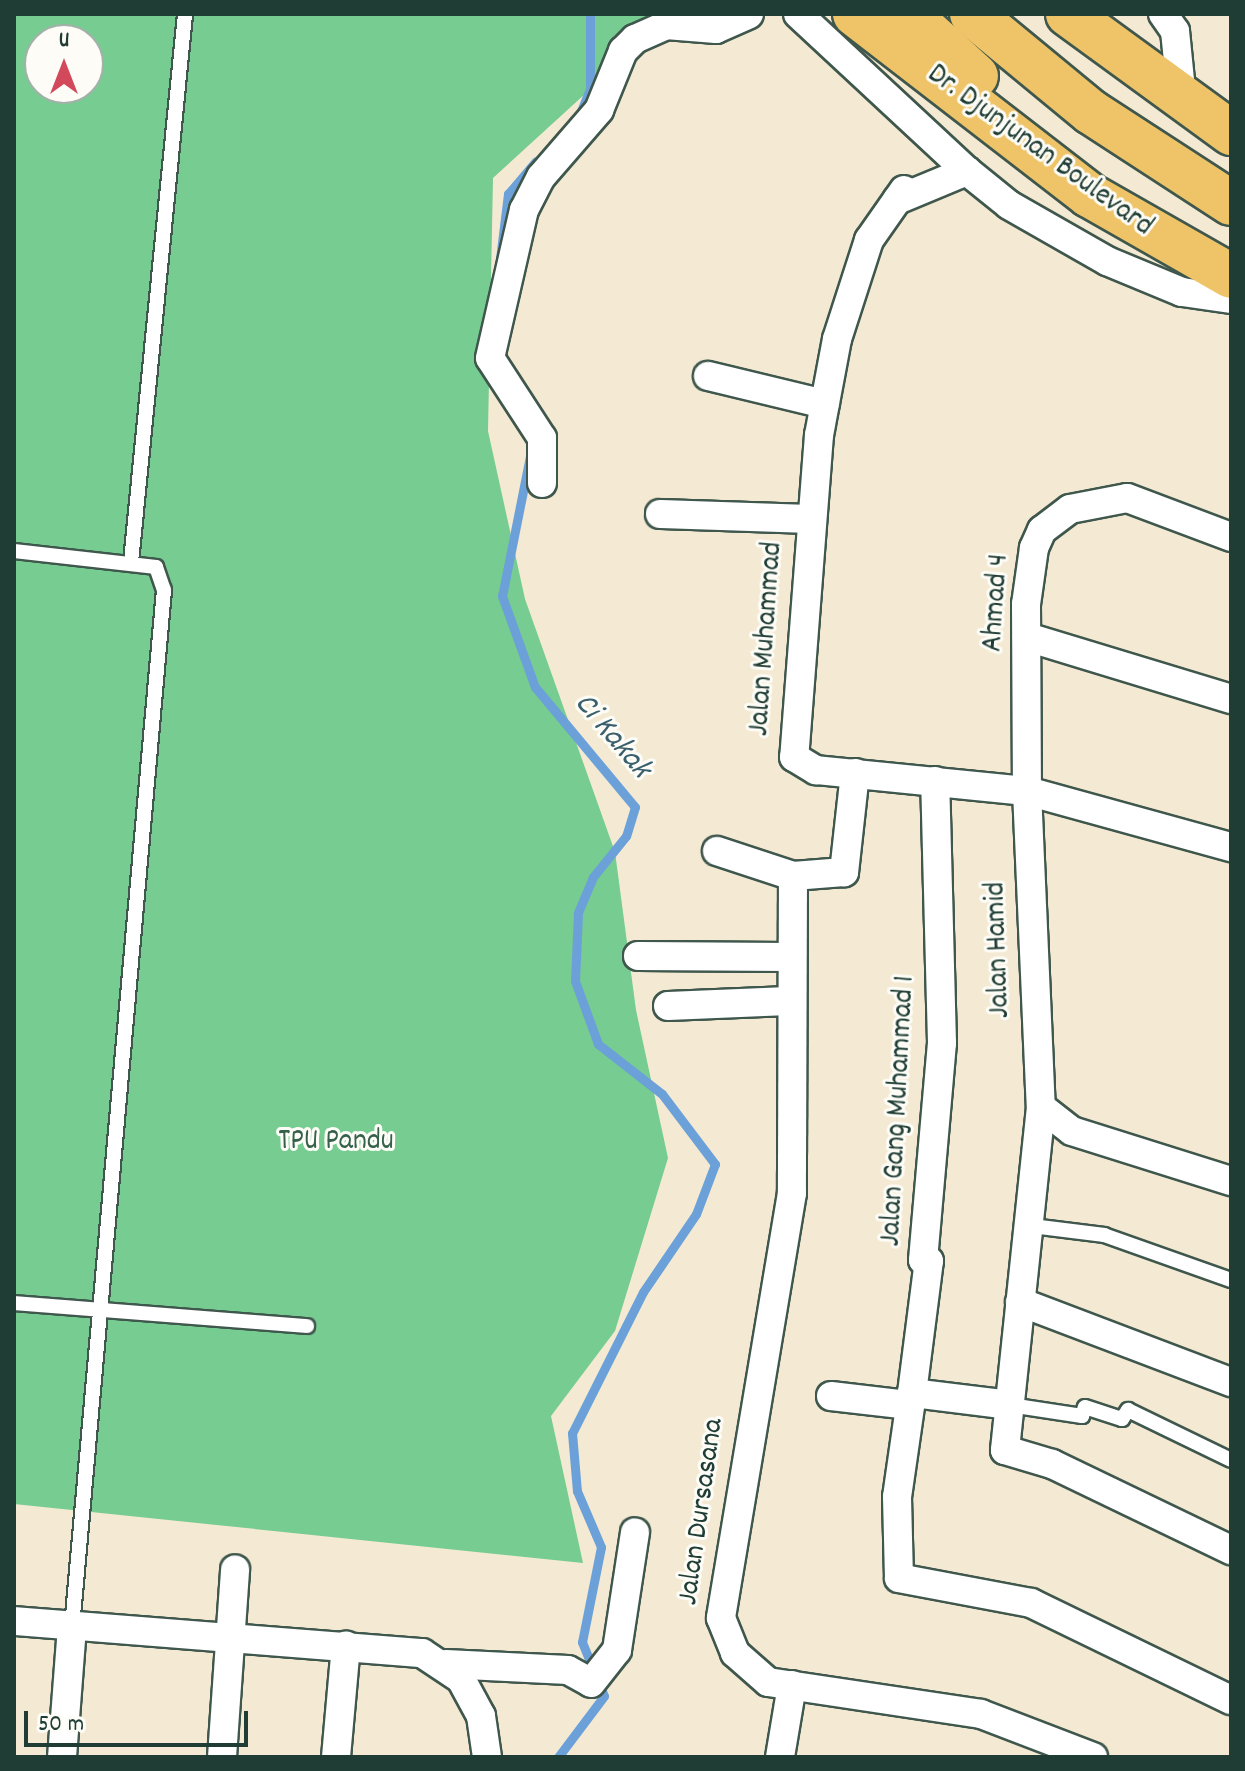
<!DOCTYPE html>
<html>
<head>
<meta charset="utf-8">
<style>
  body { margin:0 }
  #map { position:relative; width:1245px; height:1771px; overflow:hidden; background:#f4ead4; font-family:Dekko,sans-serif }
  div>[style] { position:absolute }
  .green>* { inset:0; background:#76cc91 }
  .stream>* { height:9px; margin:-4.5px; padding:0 4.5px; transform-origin:4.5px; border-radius:4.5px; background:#6ba1d8 }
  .roads { filter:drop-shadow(2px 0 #3f574c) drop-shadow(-2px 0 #3f574c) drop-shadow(0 2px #3f574c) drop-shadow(0 -2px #3f574c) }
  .lane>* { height:14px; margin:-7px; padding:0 7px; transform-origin:7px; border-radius:7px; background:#fff }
  .street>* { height:28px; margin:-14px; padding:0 14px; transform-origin:14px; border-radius:14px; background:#fff }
  .highway>* { height:44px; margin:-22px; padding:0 22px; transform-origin:22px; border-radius:22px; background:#efc469 }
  span { translate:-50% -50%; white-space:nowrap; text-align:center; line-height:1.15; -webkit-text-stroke:6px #fdfcf7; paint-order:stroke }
  .street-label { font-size:30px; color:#1f3d34 }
  .park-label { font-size:30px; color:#35614b }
  .water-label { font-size:32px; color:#3a606d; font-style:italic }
  .frame { position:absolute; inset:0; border:16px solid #1f3d34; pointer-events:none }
  .north { position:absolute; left:24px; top:24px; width:80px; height:80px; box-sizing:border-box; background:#fdfcf7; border:2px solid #a4b0a9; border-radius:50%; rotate:0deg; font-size:22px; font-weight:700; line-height:32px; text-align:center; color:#1f3d34 }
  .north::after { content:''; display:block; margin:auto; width:28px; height:36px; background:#d1495b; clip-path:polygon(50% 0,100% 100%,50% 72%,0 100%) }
  .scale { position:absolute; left:24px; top:1711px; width:224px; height:36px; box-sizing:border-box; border:4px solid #1f3d34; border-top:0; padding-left:10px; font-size:24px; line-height:28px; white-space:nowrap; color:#1f3d34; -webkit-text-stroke:6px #fdfcf7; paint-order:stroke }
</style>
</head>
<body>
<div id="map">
  <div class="green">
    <i style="clip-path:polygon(evenodd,14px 14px,688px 14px,620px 62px,493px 178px,488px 431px,525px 599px,615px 852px,636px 1010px,668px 1158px,615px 1331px,551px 1416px,583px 1563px,14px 1504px,14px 14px,40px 40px,88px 40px,88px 88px,40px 88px,40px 40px)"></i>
  </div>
  <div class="stream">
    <i style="left:579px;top:116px;width:29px;rotate:-68deg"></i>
    <i style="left:590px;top:89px;width:75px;rotate:-90deg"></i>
    <i style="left:499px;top:267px;width:74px;rotate:-83deg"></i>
    <i style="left:508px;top:194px;width:43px;rotate:-49.7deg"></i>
    <i style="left:486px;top:371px;width:31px;rotate:59deg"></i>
    <i style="left:531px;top:451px;width:148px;rotate:101.3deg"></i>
    <i style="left:502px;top:596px;width:97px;rotate:70.1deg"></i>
    <i style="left:535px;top:687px;width:156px;rotate:50.2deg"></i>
    <i style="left:635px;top:807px;width:30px;rotate:107deg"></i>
    <i style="left:626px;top:836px;width:53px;rotate:128.8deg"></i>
    <i style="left:593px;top:877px;width:39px;rotate:113deg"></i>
    <i style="left:578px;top:913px;width:68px;rotate:92.5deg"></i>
    <i style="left:575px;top:981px;width:67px;rotate:69.9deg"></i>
    <i style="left:598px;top:1044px;width:81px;rotate:38deg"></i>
    <i style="left:662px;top:1094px;width:88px;rotate:52.9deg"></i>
    <i style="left:715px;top:1164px;width:53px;rotate:110.8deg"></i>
    <i style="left:696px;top:1214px;width:94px;rotate:124.2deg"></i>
    <i style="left:643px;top:1292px;width:158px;rotate:116.7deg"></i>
    <i style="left:572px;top:1433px;width:58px;rotate:85.1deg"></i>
    <i style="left:577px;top:1491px;width:61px;rotate:66.8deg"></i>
    <i style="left:601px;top:1547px;width:97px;rotate:101.3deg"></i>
    <i style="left:582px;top:1642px;width:58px;rotate:67.8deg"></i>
    <i style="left:604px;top:1696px;width:76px;rotate:127deg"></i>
  </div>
  <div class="roads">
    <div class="lane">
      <i style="left:14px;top:551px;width:143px;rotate:6.4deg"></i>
      <i style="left:156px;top:567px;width:24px;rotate:71deg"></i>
      <i style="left:164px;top:590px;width:1040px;rotate:95.07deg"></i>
      <i style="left:131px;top:562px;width:551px;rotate:-84.37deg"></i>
      <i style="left:1032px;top:1226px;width:73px;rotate:7.1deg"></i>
      <i style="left:1104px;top:1235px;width:135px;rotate:19.5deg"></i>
      <i style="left:14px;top:1303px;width:294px;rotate:4.5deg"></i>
      <i style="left:1010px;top:1405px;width:73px;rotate:8.7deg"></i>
      <i style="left:1082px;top:1416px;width:9px;rotate:-72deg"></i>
      <i style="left:1085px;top:1407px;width:39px;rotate:18deg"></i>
      <i style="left:1122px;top:1419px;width:11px;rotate:-56deg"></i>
      <i style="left:1128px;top:1410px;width:114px;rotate:25.9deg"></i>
    </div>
    <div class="street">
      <i style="left:798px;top:14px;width:231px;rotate:42.9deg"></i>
      <i style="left:1163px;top:14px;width:21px;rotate:55deg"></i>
      <i style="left:1175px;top:31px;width:69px;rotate:84.2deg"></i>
      <i style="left:904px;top:190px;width:61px;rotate:125deg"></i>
      <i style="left:869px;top:240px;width:104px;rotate:107.9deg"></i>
      <i style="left:837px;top:339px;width:98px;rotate:100.6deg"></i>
      <i style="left:819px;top:435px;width:323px;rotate:94.4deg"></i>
      <i style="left:794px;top:757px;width:26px;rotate:31deg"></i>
      <i style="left:816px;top:770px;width:212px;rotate:5.7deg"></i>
      <i style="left:1027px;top:791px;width:212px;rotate:15.4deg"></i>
      <i style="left:897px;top:200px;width:76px;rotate:-22.5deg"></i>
      <i style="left:967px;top:171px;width:54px;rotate:39deg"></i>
      <i style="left:1009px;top:205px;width:113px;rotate:29.7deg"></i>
      <i style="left:1107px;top:261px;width:81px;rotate:22.5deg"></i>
      <i style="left:1182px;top:292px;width:49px;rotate:8.1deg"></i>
      <i style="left:708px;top:376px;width:120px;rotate:13.5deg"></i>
      <i style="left:542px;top:483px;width:45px;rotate:-90deg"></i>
      <i style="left:542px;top:438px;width:95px;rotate:-123deg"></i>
      <i style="left:490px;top:358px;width:152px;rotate:-77.1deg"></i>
      <i style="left:524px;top:210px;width:37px;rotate:-63deg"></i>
      <i style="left:541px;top:177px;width:89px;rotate:-49.1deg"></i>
      <i style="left:599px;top:110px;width:64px;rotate:-67.9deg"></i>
      <i style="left:623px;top:51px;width:17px;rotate:-45deg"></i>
      <i style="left:635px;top:39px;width:34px;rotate:-24deg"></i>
      <i style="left:666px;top:25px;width:50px;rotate:4.6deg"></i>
      <i style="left:716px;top:29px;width:36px;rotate:-24deg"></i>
      <i style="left:660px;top:514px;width:151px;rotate:1.9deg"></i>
      <i style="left:1231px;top:537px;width:111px;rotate:-159.4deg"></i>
      <i style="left:1127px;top:498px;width:58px;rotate:169.1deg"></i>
      <i style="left:1070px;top:509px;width:35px;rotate:143deg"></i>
      <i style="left:1042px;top:530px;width:20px;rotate:114deg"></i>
      <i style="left:1034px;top:548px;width:57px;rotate:98.1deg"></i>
      <i style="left:1026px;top:604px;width:187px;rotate:89.7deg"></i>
      <i style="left:1027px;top:791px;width:316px;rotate:87.5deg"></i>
      <i style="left:1041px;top:1107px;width:345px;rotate:96deg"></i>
      <i style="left:1005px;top:1450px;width:49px;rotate:16.6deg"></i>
      <i style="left:1052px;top:1464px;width:199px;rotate:25.7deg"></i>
      <i style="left:1027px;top:637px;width:213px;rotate:16.9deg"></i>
      <i style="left:855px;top:773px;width:100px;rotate:96.3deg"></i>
      <i style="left:844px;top:872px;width:51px;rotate:175.5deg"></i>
      <i style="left:793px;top:876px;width:317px;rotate:90.2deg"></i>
      <i style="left:792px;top:1193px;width:431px;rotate:99.5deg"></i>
      <i style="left:721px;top:1618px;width:38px;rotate:68deg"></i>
      <i style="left:735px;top:1653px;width:44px;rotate:41.3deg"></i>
      <i style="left:768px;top:1682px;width:215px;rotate:8.5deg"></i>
      <i style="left:981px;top:1714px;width:120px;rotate:21deg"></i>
      <i style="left:717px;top:851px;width:80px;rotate:18.2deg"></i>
      <i style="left:638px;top:956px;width:150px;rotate:0.4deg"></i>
      <i style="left:668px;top:1006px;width:120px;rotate:-2.4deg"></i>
      <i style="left:1041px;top:1107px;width:39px;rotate:38deg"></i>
      <i style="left:1072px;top:1131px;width:167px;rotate:17.5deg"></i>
      <i style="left:1020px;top:1302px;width:226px;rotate:20.8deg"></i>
      <i style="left:912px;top:1393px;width:133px;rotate:-82.7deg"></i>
      <i style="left:929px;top:1261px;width:6px;rotate:-171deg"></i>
      <i style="left:923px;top:1260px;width:218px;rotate:-85deg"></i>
      <i style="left:942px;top:1043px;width:262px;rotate:-91.5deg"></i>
      <i style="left:831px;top:1396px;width:79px;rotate:6.6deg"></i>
      <i style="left:1010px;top:1405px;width:99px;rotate:-173deg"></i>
      <i style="left:912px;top:1393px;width:105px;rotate:98.2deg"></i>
      <i style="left:897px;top:1497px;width:81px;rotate:88.6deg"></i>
      <i style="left:899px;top:1578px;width:134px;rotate:10.7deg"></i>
      <i style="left:1031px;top:1603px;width:222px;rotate:25.9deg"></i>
      <i style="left:14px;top:1621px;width:409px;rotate:4.5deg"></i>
      <i style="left:422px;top:1653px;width:47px;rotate:33.7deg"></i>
      <i style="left:461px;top:1679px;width:42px;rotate:61.6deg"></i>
      <i style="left:481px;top:1716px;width:41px;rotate:81.7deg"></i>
      <i style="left:446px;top:1664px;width:122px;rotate:2.8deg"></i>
      <i style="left:568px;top:1670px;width:26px;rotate:29deg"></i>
      <i style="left:591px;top:1683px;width:42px;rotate:-51.8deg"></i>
      <i style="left:617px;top:1650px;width:119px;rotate:-81.3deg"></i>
      <i style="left:62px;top:1757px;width:131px;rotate:-85.6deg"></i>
      <i style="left:222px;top:1757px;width:188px;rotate:-86deg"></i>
      <i style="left:336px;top:1757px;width:112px;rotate:-84.9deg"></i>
      <i style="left:780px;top:1757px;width:73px;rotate:-80.5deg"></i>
    </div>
    <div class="highway">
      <i style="left:855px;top:14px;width:296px;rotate:37.7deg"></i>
      <i style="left:1089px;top:195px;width:163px;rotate:29.7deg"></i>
      <i style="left:908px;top:14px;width:92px;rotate:42.4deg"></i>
      <i style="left:972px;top:14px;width:154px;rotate:39.5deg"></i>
      <i style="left:1091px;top:112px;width:167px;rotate:33deg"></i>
      <i style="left:1068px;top:14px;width:202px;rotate:36.1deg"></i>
    </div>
  </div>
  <div class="street-label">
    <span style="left:1039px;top:152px;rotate:36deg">Dr. Djunjunan Boulevard</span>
    <span style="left:998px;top:603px;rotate:-86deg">Ahmad 4</span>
    <span style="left:768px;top:639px;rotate:-86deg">Jalan Muhammad</span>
    <span style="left:1000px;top:950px;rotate:-92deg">Jalan Hamid</span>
    <span style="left:900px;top:1111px;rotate:-87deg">Jalan Gang Muhammad 1</span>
    <span style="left:703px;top:1512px;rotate:-82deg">Jalan Dursasana</span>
  </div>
  <div class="park-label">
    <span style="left:336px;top:1143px">TPU Pandu</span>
  </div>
  <div class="water-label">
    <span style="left:611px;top:737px;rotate:50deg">Ci Kakak</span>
  </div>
  <div class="frame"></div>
  <div class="north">U</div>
  <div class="scale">50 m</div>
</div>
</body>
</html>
